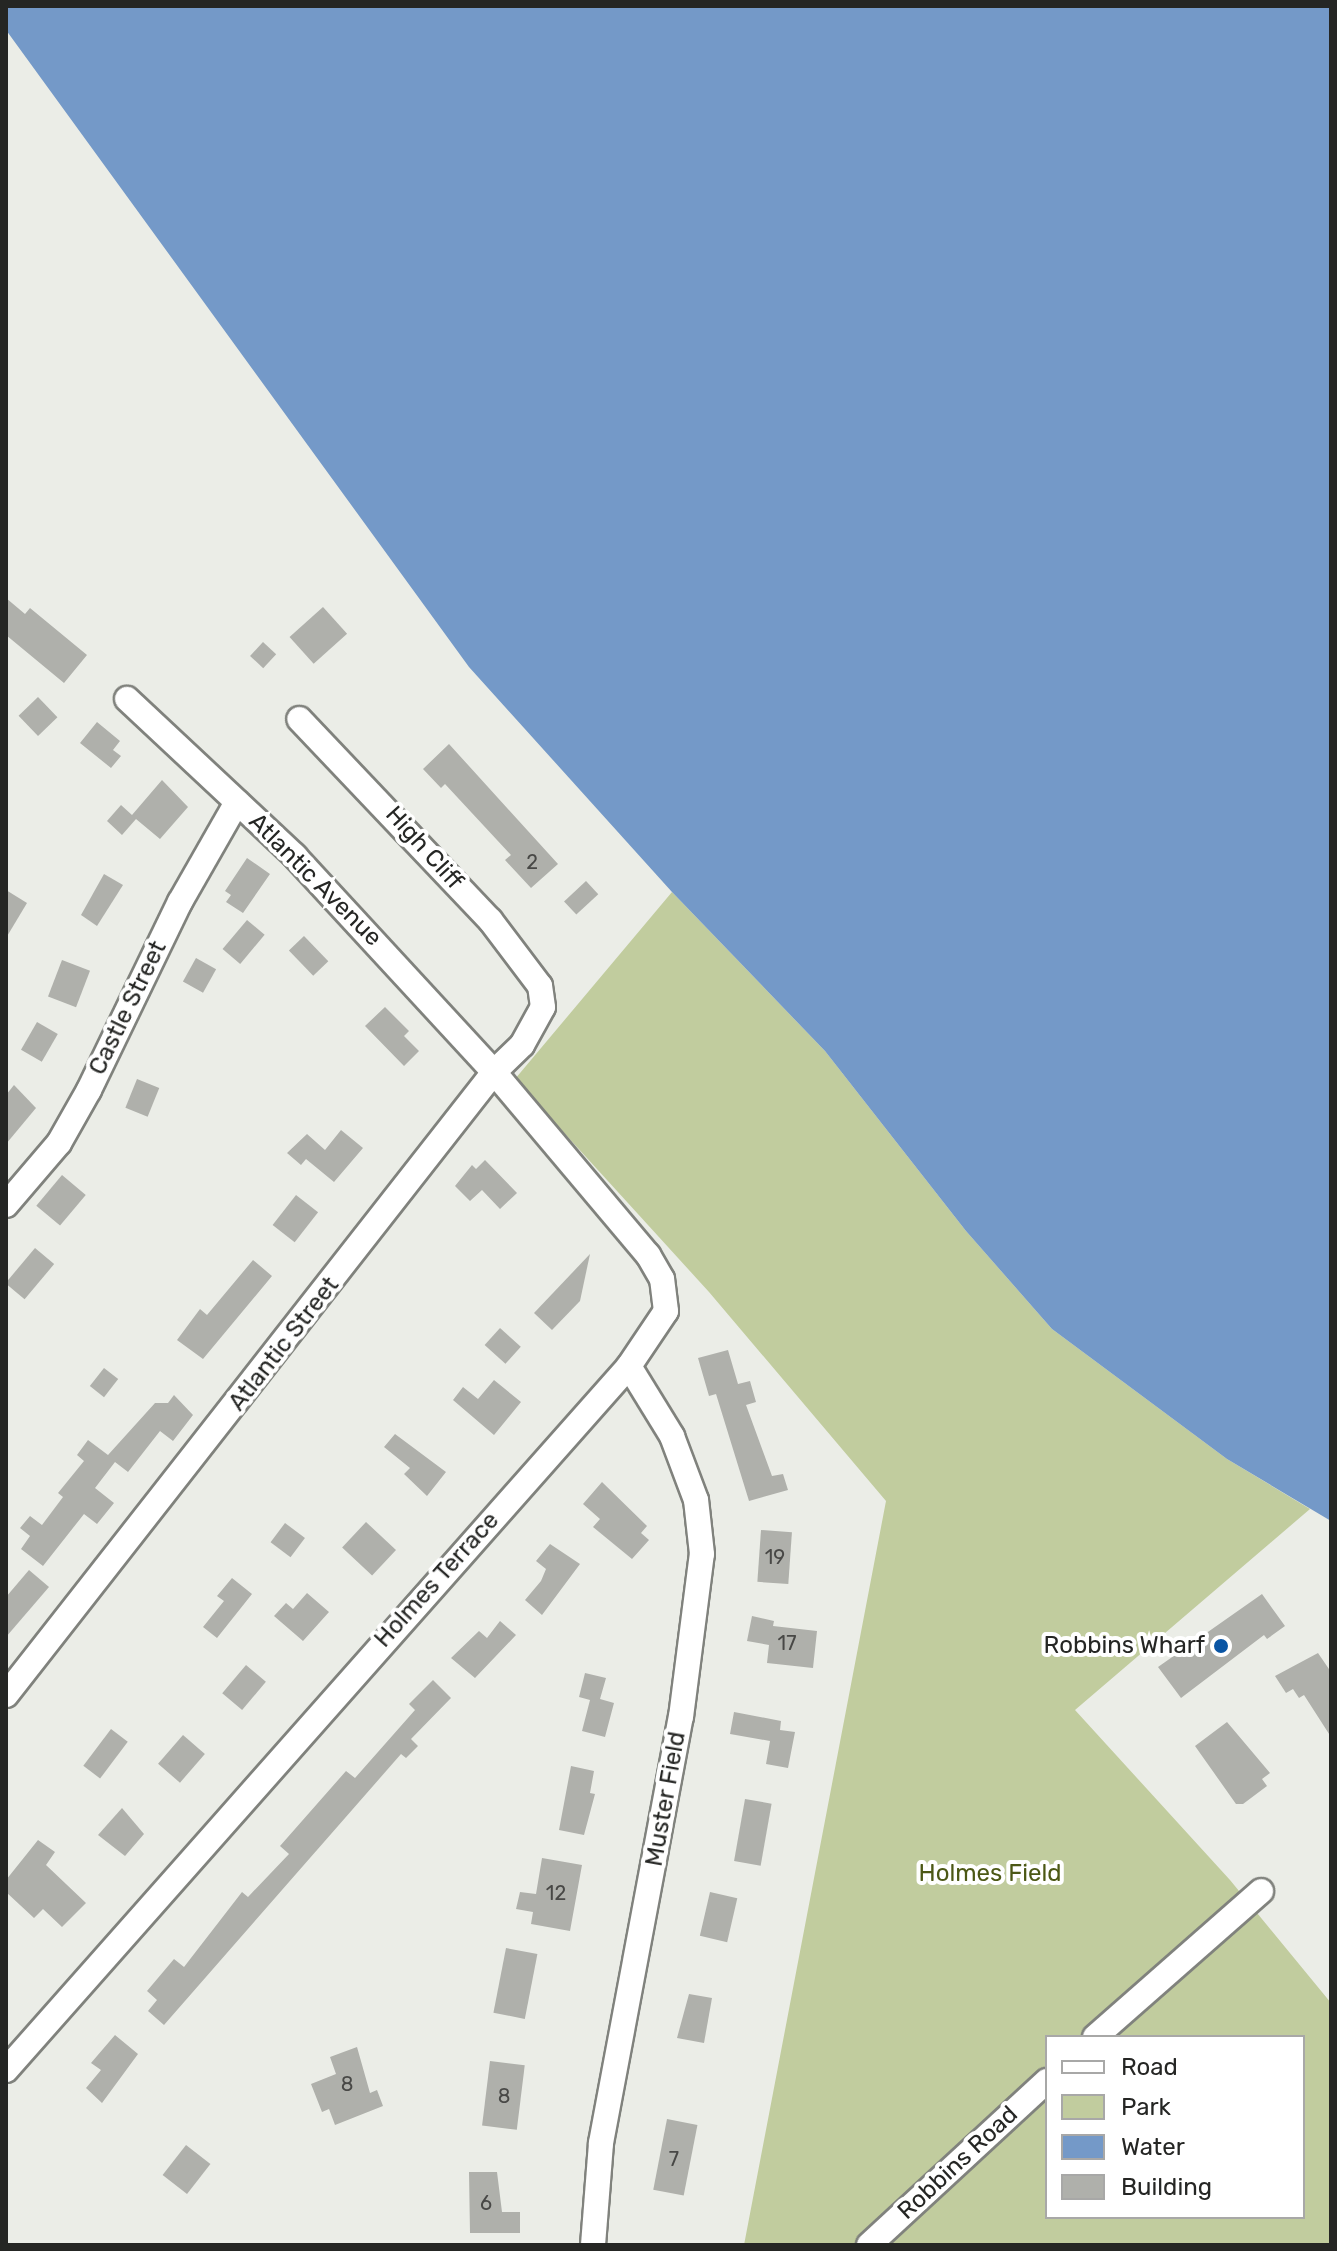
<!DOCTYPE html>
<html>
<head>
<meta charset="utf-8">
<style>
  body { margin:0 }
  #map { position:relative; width:1337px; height:2251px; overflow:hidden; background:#ebede7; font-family:Rubik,sans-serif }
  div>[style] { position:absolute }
  .green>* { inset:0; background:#c1cc9e }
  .water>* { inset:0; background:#7499c8 }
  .building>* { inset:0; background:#afb0ab; transform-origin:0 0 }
  .roads { filter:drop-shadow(2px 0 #80827d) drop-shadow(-2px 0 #80827d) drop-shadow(0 2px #80827d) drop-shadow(0 -2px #80827d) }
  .minor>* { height:24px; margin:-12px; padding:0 12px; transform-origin:12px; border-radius:12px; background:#fff }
  .dots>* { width:22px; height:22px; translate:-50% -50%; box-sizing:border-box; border:4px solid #fff; border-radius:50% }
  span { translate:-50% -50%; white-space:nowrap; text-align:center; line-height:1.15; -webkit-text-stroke:8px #fff; paint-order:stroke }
  .number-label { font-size:20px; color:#484846 }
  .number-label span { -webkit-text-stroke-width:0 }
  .street-label { font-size:24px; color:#252624 }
  .poi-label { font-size:24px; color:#252624 }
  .right { translate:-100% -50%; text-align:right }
  .park-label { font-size:24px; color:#4c5815 }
  .frame { position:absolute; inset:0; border:8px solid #252624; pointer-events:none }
  .legend { position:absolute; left:1045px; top:2035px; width:260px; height:184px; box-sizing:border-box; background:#fff; border:2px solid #a8a8a7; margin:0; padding:10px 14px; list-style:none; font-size:24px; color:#252624 }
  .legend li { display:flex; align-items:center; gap:16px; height:40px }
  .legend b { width:40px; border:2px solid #a8a8a7 }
</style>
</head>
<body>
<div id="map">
  <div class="green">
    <i style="clip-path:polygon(evenodd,672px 892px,825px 1051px,966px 1231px,1052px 1329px,1227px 1459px,1310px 1509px,1075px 1710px,1230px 1880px,1331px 2003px,1331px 2245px,744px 2245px,886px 1501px,709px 1292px,515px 1079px,672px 892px,1047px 2037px,1303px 2037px,1303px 2217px,1047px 2217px,1047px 2037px)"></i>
  </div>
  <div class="water">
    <i style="clip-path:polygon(6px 6px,1331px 6px,1331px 1521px,1227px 1459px,1052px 1329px,966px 1231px,825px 1051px,672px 892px,469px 667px,6px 30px)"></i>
  </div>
  <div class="building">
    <i style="clip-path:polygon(6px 598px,25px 614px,30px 608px,87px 655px,64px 683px,6px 635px)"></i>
    <i style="left:323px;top:607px;width:36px;height:45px;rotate:48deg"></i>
    <i style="left:263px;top:642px;width:18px;height:19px;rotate:43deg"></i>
    <i style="left:38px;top:697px;width:28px;height:27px;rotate:46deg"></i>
    <i style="clip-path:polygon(97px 722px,120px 741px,113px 750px,121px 756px,111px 768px,80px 743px)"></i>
    <i style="clip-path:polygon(449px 744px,558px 864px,531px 888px,505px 860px,511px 855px,445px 784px,441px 788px,423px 769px)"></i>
    <i style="clip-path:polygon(162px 780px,188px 807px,160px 839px,136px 819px,122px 835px,107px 821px,121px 805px,132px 815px)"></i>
    <i style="clip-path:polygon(247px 858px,270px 874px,243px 913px,226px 902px,231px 895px,225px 891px)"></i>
    <i style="clip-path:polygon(104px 874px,123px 885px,97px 926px,81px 915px)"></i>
    <i style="left:586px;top:881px;width:18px;height:30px;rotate:47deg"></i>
    <i style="clip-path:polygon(6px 890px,27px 903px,6px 938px)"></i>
    <i style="left:247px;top:920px;width:23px;height:38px;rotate:40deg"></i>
    <i style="left:304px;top:936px;width:35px;height:21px;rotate:46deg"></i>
    <i style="left:196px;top:958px;width:23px;height:27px;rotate:29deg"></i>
    <i style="left:62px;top:960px;width:30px;height:39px;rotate:21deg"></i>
    <i style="clip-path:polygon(385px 1007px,409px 1031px,404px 1036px,419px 1051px,404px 1066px,365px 1026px)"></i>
    <i style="left:37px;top:1022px;width:24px;height:32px;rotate:30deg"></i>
    <i style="left:137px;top:1079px;width:24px;height:31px;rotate:22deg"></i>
    <i style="clip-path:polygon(14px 1085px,36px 1108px,6px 1144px,6px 1095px)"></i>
    <i style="clip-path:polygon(341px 1130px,363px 1148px,334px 1182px,306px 1159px,301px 1165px,287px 1153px,307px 1134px,325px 1150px)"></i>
    <i style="clip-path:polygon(485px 1160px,517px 1193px,500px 1209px,482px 1190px,470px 1201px,455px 1186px,472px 1165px,476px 1169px)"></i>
    <i style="left:62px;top:1175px;width:31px;height:40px;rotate:40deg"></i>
    <i style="left:296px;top:1195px;width:28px;height:38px;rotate:38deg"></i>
    <i style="left:35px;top:1248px;width:25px;height:46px;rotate:40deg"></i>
    <i style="clip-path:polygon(590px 1254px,580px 1301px,552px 1330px,534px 1313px)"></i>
    <i style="clip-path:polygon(253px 1260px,272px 1276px,203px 1359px,177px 1340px,200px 1309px,207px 1315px)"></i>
    <i style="left:500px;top:1328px;width:28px;height:23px;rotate:42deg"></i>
    <i style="clip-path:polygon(728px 1350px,738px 1384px,750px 1381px,756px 1402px,746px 1405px,772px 1476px,783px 1474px,788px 1490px,749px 1501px,716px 1394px,709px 1396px,698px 1358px)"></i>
    <i style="left:104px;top:1368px;width:18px;height:23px;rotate:38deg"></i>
    <i style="clip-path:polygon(494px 1380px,521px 1402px,494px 1435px,453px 1400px,463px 1387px,478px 1399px)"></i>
    <i style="clip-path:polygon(174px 1395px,193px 1415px,173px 1441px,160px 1431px,128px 1472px,115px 1462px,95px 1488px,114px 1503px,97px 1524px,84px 1514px,43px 1566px,21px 1549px,30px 1536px,20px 1528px,30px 1516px,42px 1525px,63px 1497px,58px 1493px,84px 1461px,77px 1455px,88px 1440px,108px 1455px,155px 1403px,168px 1403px)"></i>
    <i style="clip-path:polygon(395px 1434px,446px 1472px,427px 1496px,404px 1474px,410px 1468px,384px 1447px)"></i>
    <i style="clip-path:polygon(602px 1482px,647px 1526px,641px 1533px,649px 1540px,632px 1559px,593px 1527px,600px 1519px,583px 1504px)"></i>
    <i style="left:366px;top:1522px;width:41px;height:35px;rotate:43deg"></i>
    <i style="left:285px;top:1523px;width:25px;height:24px;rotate:37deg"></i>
    <i style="left:761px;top:1530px;width:31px;height:52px;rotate:4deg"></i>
    <i style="clip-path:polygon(550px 1544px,580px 1564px,542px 1615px,525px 1600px,541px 1581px,546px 1569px,536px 1561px)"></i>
    <i style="clip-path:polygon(29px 1570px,49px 1587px,6px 1637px,6px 1597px)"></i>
    <i style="clip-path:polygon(232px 1578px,252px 1594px,217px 1638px,203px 1627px,224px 1601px,217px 1596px)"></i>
    <i style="clip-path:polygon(307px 1593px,329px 1612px,303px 1641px,274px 1616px,286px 1603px,293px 1609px)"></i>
    <i style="clip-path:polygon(1262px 1594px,1285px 1626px,1267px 1639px,1264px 1635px,1181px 1698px,1158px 1667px)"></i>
    <i style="clip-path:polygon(752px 1616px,774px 1621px,773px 1626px,817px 1631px,813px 1668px,767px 1663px,769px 1645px,747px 1641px)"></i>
    <i style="clip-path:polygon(500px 1621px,516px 1635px,475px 1678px,451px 1658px,479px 1631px,487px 1638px)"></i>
    <i style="clip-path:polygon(1318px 1653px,1331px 1672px,1331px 1737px,1304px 1695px,1299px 1698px,1293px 1689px,1286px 1693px,1275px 1676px)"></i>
    <i style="left:246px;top:1665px;width:26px;height:37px;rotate:40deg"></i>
    <i style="clip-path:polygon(585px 1673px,606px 1678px,600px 1699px,614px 1703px,605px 1737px,582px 1731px,590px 1700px,579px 1697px)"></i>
    <i style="clip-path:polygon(433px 1680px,451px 1698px,411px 1739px,418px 1746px,406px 1758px,401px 1754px,164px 2025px,148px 2011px,157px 2000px,147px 1991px,174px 1959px,184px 1967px,242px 1892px,248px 1897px,289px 1854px,280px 1846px,346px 1771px,355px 1778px,415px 1710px,409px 1704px)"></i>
    <i style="clip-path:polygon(734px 1712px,781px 1721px,780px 1730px,795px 1732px,788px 1768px,766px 1764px,770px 1741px,730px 1734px)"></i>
    <i style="clip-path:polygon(1227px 1722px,1270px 1773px,1262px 1779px,1267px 1786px,1243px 1804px,1236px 1804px,1195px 1746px)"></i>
    <i style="left:111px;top:1729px;width:21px;height:46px;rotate:37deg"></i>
    <i style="left:183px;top:1735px;width:29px;height:38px;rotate:41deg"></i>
    <i style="clip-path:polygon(571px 1766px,594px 1771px,590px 1793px,595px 1794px,584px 1835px,559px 1830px)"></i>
    <i style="left:745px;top:1799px;width:27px;height:63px;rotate:10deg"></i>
    <i style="clip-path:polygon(122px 1808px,144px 1834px,125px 1856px,98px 1835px)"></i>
    <i style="clip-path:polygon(38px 1840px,55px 1852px,46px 1865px,86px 1903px,62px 1927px,43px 1909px,34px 1918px,6px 1892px,6px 1880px)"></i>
    <i style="clip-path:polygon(542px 1858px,582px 1865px,570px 1931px,531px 1924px,533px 1912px,516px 1909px,520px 1892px,536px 1894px)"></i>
    <i style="left:710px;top:1892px;width:28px;height:45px;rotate:13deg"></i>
    <i style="left:506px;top:1948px;width:32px;height:66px;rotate:11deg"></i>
    <i style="clip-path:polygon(689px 1994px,712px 1998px,704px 2043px,677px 2038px)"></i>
    <i style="clip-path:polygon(115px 2035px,138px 2054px,102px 2103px,86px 2088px,101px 2070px,91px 2063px)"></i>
    <i style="clip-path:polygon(357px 2047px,370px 2093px,377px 2090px,383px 2106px,335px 2125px,329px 2109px,322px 2112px,311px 2084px,336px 2074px,330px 2057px)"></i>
    <i style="left:490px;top:2061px;width:35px;height:65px;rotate:7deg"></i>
    <i style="left:667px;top:2119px;width:31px;height:72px;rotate:11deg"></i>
    <i style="left:186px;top:2145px;width:31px;height:38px;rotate:38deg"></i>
    <i style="clip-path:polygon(469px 2172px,497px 2172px,502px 2212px,520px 2212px,520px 2233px,470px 2233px)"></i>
  </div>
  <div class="roads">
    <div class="minor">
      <i style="left:6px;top:1205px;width:82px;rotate:-49.5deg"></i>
      <i style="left:59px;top:1143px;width:61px;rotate:-60.5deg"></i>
      <i style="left:89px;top:1090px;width:209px;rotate:-64.2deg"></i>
      <i style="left:180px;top:902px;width:115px;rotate:-60.3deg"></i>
      <i style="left:6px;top:1695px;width:791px;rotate:-51.93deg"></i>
      <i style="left:494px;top:1072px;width:39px;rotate:-44deg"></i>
      <i style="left:522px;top:1045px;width:43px;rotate:-61.1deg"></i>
      <i style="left:543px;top:1007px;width:21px;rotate:-98deg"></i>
      <i style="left:540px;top:986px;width:83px;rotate:-127.1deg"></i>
      <i style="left:490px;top:920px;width:277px;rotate:-133.5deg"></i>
      <i style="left:1095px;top:2037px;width:221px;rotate:-41.3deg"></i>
      <i style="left:6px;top:2070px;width:940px;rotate:-48.49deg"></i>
      <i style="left:629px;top:1366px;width:66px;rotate:-56.1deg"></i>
      <i style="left:666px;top:1311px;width:32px;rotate:-97deg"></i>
      <i style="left:662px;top:1279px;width:28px;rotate:-120deg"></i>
      <i style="left:648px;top:1255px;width:239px;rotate:-130.1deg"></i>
      <i style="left:494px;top:1072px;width:294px;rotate:-132.7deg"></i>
      <i style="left:295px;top:856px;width:230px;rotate:-136.9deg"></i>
      <i style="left:593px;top:2245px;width:102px;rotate:-85.5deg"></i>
      <i style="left:601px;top:2143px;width:433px;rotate:-79.4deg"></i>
      <i style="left:681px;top:1717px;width:164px;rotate:-82.7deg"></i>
      <i style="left:702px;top:1554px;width:54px;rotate:-96.3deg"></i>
      <i style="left:696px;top:1500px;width:68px;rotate:-110.6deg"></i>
      <i style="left:672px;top:1436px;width:82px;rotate:-121.6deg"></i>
      <i style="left:869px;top:2245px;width:242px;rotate:-42.7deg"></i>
    </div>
  </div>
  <div class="dots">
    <i style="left:1221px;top:1646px;background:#0a55a4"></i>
  </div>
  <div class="number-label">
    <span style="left:532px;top:862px">2</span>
    <span style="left:775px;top:1557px">19</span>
    <span style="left:787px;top:1643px">17</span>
    <span style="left:556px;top:1893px">12</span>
    <span style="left:347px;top:2084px">8</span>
    <span style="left:504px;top:2096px">8</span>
    <span style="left:674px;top:2159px">7</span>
    <span style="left:486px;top:2203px">6</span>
  </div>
  <div class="street-label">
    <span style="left:424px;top:848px;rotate:48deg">High Cliff</span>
    <span style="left:315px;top:880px;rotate:45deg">Atlantic Avenue</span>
    <span style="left:128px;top:1008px;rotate:-64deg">Castle Street</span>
    <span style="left:284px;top:1344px;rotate:-52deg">Atlantic Street</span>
    <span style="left:437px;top:1580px;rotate:-48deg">Holmes Terrace</span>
    <span style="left:666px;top:1799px;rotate:-80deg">Muster Field</span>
    <span style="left:958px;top:2163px;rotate:-43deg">Robbins Road</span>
  </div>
  <div class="poi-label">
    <span class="right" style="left:1205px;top:1646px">Robbins Wharf</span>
  </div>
  <div class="park-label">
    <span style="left:990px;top:1874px">Holmes Field</span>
  </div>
  <div class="frame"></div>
  <ul class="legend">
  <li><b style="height:10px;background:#fff"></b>Road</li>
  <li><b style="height:22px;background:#c1cc9e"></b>Park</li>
  <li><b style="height:22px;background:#7499c8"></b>Water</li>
  <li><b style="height:22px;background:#afb0ab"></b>Building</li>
  </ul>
</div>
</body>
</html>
